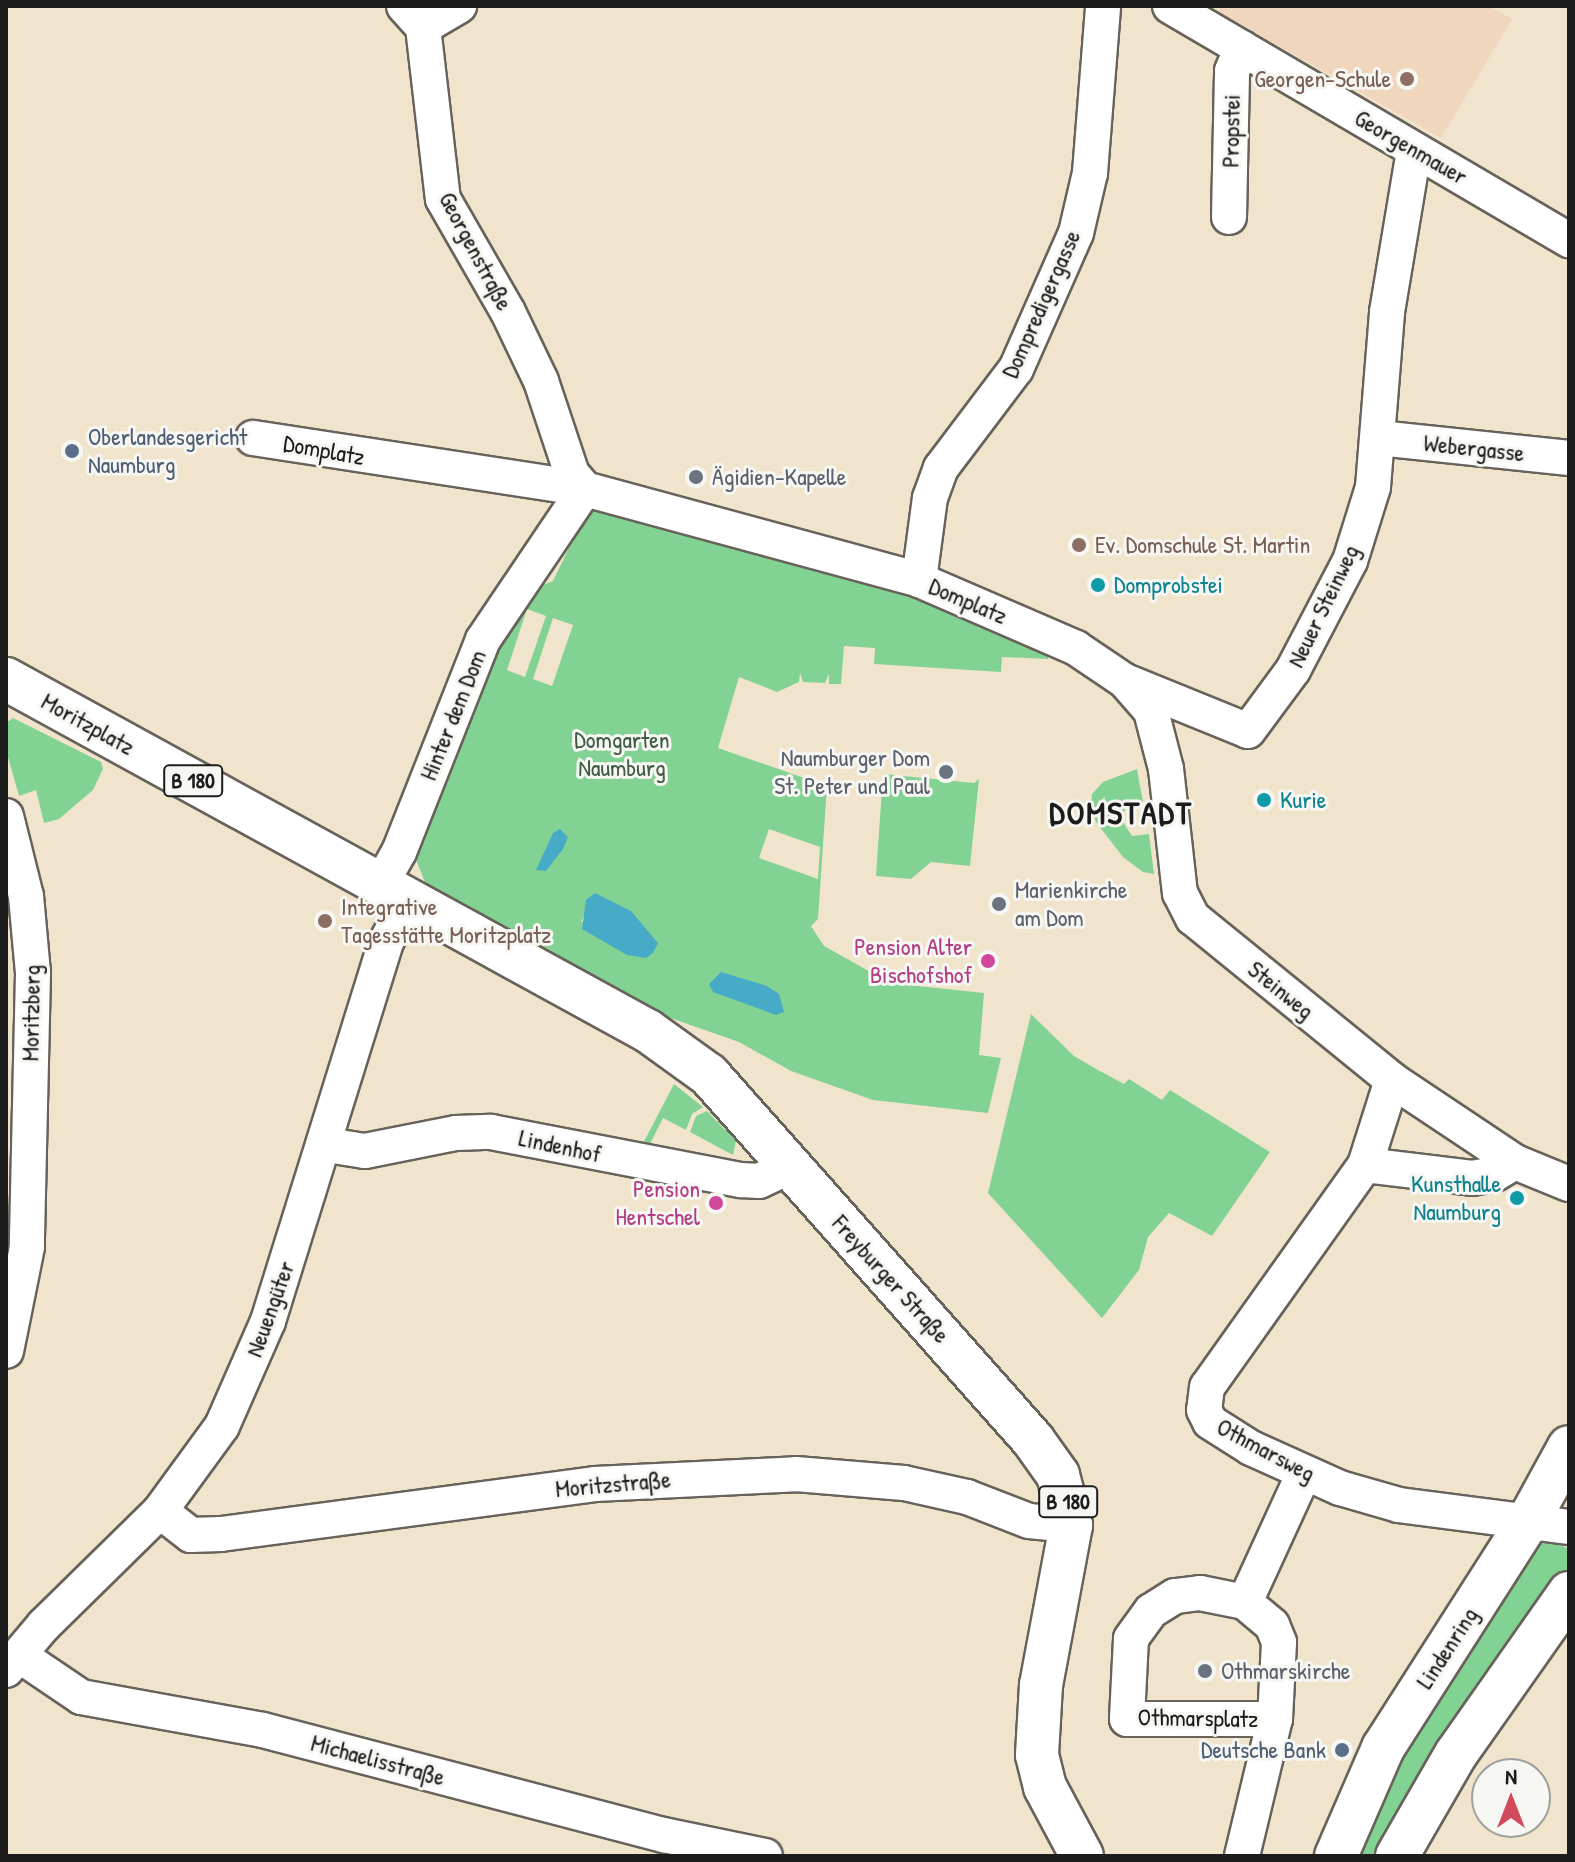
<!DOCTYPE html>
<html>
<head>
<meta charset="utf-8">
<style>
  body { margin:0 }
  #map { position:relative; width:1575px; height:1862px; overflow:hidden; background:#f1e4cc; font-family:"Patrick Hand",sans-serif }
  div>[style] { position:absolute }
  .built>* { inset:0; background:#f0d6bc }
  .green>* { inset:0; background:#82d393 }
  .water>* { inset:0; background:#47abc7 }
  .roads { filter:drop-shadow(2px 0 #67625a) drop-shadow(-2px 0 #67625a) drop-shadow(0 2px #67625a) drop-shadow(0 -2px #67625a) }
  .minor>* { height:34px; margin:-17px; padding:0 17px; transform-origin:17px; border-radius:17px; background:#fff }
  .major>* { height:42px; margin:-21px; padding:0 21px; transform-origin:21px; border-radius:21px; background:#fff }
  .dots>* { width:22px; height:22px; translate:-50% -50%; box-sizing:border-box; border:4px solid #f6f6f2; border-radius:50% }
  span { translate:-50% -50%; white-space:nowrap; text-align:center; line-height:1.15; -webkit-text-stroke:6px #f6f6f2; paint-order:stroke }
  .shield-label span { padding:2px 6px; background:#f6f6f2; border:2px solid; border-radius:6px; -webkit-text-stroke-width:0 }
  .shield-label { font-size:22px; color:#1c1c1c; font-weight:700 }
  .education-label { font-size:24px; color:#785e54 }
  .right { translate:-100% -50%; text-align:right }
  .left { translate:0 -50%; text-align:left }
  .street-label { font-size:24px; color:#1c1c1c }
  .service-label { font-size:24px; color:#4e5e75 }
  .worship-label { font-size:24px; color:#5b616d }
  .culture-label { font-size:24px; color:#0d838f }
  .park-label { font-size:24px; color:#405c46 }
  .hotel-label { font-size:24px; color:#b23c85 }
  .district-label { font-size:32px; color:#1c1c1c; font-weight:700; letter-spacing:2px }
  .frame { position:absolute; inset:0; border:8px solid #1c1c1c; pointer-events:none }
  .north { position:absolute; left:1471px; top:1758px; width:80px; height:80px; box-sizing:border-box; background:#f6f6f2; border:2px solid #9f9f9c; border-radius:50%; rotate:0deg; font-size:22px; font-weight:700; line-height:32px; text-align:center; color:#1c1c1c }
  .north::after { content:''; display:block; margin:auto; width:28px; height:36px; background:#d1495b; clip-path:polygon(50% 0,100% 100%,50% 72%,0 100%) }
</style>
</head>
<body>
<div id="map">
  <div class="built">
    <i style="clip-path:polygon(1221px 6px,1488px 6px,1512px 19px,1441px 138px,1219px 12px)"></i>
  </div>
  <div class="green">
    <i style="clip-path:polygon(evenodd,589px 506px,918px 587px,1049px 647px,1048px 659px,1002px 657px,1001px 672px,874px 664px,875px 648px,844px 646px,841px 684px,829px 684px,829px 674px,825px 683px,803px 682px,800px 673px,799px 682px,777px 692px,739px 677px,718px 748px,827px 786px,818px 919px,811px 926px,824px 946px,890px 983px,984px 993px,979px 1055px,1001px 1058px,988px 1113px,873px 1100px,791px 1071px,739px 1042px,656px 1013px,426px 885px,415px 857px,495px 657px,517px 611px,538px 587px,553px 581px,589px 506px,527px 609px,546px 616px,525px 677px,507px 670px,527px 609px,589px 506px,553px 618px,573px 625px,552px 686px,533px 679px,553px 618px,589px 506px,769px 829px,820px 847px,818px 879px,759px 858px,769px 829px,589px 506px,595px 893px,605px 900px,631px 911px,581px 922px,595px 893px)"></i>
    <i style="clip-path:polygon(13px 718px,101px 762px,103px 769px,93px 790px,59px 819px,44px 823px,36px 790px,19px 796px,6px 750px,6px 723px)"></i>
    <i style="clip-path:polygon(1137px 769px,1143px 802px,1125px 809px,1121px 819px,1132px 836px,1149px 834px,1154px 874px,1143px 872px,1123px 857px,1096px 822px,1091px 807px,1092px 794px,1103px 782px)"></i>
    <i style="clip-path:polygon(883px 774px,974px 783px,979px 779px,970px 866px,931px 862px,911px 879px,876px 876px)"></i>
    <i style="clip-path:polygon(1031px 1014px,1074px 1056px,1098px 1070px,1124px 1084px,1129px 1079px,1162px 1100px,1170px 1090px,1270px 1152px,1212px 1236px,1169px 1213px,1148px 1237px,1139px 1270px,1102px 1318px,988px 1193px)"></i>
    <i style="clip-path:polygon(674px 1084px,703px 1107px,692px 1114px,686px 1130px,663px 1118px,645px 1154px,638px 1153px)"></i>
    <i style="clip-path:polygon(707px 1111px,736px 1141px,733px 1155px,690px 1132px,696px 1116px)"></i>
    <i style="clip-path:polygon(1530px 1531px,1569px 1549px,1569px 1573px,1386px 1856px,1343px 1856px)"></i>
  </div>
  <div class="water">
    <i style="clip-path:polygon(560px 829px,568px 837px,563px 849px,546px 871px,536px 870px,553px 833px)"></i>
    <i style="clip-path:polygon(595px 893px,631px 911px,658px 943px,653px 953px,646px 958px,627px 955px,582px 929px,586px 900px)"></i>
    <i style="clip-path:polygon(721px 972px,767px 986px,779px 994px,784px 1012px,776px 1015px,713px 992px,709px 984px)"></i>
  </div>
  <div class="roads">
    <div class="minor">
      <i style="left:404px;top:6px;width:28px;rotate:48deg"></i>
      <i style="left:423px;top:27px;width:173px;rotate:83.4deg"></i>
      <i style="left:443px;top:199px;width:130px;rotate:60.1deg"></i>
      <i style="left:508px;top:312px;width:76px;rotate:64.4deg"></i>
      <i style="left:541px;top:381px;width:98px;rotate:71.6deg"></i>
      <i style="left:572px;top:474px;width:20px;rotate:49deg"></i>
      <i style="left:1170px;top:6px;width:463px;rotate:30.4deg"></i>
      <i style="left:423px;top:27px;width:42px;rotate:-30.3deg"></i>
      <i style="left:1229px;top:217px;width:146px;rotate:-88.8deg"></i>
      <i style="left:1232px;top:71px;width:25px;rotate:-67deg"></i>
      <i style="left:253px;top:438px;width:336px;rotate:8.7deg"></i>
      <i style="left:585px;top:489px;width:346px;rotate:15.2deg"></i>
      <i style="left:919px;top:580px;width:171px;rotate:23.4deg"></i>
      <i style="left:1076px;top:648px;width:59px;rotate:34deg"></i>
      <i style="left:1125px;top:681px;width:40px;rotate:49deg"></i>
      <i style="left:1151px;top:711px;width:60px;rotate:75.5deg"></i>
      <i style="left:1166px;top:769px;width:125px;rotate:83.6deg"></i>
      <i style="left:1180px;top:893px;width:28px;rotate:63deg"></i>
      <i style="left:1193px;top:918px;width:257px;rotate:39.1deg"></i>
      <i style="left:1392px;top:1080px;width:148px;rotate:33.7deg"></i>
      <i style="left:1515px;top:1162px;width:58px;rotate:22.2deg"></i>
      <i style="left:1379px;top:438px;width:191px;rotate:6deg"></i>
      <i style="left:919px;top:580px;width:83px;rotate:-82.4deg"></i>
      <i style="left:930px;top:498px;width:32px;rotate:-70deg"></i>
      <i style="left:941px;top:468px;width:124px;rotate:-52.9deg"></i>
      <i style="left:1016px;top:369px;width:149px;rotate:-66.2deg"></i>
      <i style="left:1076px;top:233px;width:62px;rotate:-76.9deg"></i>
      <i style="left:1090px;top:173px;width:168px;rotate:-85.5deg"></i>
      <i style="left:1130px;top:683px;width:127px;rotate:22.1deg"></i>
      <i style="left:1248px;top:731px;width:76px;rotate:-53.6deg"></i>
      <i style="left:1293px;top:670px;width:123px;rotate:-62.4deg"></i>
      <i style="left:1350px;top:561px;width:77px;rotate:-72.7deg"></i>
      <i style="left:1373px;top:487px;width:176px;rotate:-85.4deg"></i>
      <i style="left:1387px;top:312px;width:164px;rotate:-80.5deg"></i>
      <i style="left:6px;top:816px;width:82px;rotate:76deg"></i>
      <i style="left:26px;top:896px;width:77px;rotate:84.8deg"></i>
      <i style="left:33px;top:973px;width:274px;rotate:91.3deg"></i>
      <i style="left:27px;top:1247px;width:106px;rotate:101.4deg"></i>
      <i style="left:381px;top:884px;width:37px;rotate:-61deg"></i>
      <i style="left:399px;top:852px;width:228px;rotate:-68.4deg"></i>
      <i style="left:483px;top:640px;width:182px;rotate:-56deg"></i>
      <i style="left:1392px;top:1080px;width:89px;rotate:107.6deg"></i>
      <i style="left:1365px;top:1165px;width:272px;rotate:125.4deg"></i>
      <i style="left:1207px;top:1387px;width:23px;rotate:97deg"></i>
      <i style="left:1204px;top:1410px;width:13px;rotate:63deg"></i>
      <i style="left:1210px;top:1422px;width:49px;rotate:32.4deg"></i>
      <i style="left:1251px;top:1448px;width:98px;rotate:24.2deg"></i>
      <i style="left:1340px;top:1488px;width:61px;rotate:16.1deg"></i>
      <i style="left:1399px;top:1505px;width:171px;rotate:7.4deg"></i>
      <i style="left:327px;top:1145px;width:38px;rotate:9deg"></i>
      <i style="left:365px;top:1151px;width:93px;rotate:-11.2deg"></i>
      <i style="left:456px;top:1133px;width:35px;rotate:-2deg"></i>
      <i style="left:491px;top:1132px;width:255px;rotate:10.9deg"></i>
      <i style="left:741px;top:1180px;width:18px;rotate:3deg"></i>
      <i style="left:759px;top:1181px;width:35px;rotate:-25deg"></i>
      <i style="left:1365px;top:1165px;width:108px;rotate:6.9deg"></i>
      <i style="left:1472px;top:1178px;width:23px;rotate:-10deg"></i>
      <i style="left:1495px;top:1174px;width:23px;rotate:-31deg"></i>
      <i style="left:160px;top:1511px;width:39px;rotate:38deg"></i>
      <i style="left:191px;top:1535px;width:30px;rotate:-2deg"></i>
      <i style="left:221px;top:1534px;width:377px;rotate:-7.6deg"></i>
      <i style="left:595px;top:1484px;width:201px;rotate:-2.8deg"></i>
      <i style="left:796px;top:1474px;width:108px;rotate:4.8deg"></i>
      <i style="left:904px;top:1483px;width:65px;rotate:12.5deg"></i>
      <i style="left:967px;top:1497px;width:66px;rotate:21.2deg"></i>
      <i style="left:1029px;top:1521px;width:42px;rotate:5.4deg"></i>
      <i style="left:1245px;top:1602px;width:142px;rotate:-65.4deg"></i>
      <i style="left:19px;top:1655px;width:75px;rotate:34.1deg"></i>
      <i style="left:81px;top:1697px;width:185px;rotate:10.3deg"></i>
      <i style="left:263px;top:1730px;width:415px;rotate:14.7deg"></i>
      <i style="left:664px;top:1835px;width:103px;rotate:11.7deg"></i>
      <i style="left:6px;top:1670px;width:57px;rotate:-49.9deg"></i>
      <i style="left:43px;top:1626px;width:164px;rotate:-44.5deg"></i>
      <i style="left:160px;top:1511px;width:105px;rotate:-53.9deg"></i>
      <i style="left:222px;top:1426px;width:115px;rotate:-66.3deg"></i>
      <i style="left:268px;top:1321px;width:397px;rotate:-72.7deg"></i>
      <i style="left:386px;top:942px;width:49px;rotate:-61.9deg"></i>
      <i style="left:1242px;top:1856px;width:141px;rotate:-76.5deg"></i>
      <i style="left:1275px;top:1719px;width:77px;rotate:-87deg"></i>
      <i style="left:1279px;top:1642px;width:18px;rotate:-112deg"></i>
      <i style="left:1272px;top:1625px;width:35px;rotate:-140deg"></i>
      <i style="left:1245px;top:1602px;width:46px;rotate:-168.7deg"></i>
      <i style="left:1200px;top:1593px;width:25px;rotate:173deg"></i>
      <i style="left:1175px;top:1596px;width:28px;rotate:148deg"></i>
      <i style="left:1151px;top:1611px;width:34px;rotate:126deg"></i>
      <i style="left:1131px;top:1639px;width:80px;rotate:92.9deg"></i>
      <i style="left:1127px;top:1719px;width:148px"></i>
    </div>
    <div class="major">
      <i style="left:6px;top:679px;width:732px;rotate:28.74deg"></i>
      <i style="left:648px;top:1031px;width:75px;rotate:35.8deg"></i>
      <i style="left:709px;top:1075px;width:488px;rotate:48.4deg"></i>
      <i style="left:1033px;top:1440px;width:43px;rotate:54.5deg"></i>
      <i style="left:1058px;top:1475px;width:52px;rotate:75.4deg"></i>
      <i style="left:1071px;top:1525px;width:163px;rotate:100.6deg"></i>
      <i style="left:1041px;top:1685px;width:70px;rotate:93.3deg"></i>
      <i style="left:1037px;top:1755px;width:33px;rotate:76deg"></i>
      <i style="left:1045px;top:1787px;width:78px;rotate:61.8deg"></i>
      <i style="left:1336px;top:1856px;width:118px;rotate:-66.5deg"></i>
      <i style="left:1383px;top:1748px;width:271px;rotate:-57.4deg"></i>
      <i style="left:1529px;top:1520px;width:83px;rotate:-61.3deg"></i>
      <i style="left:1397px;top:1856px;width:118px;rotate:-60deg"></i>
      <i style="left:1456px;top:1754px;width:197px;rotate:-54.9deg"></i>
    </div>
  </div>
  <div class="dots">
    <i style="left:1407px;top:79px;background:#8d6e63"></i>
    <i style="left:72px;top:451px;background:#5c6f8a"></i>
    <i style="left:696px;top:477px;background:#6b7280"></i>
    <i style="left:1079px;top:545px;background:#8d6e63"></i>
    <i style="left:1098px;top:585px;background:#0f9aa8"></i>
    <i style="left:946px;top:772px;background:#6b7280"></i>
    <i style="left:1264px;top:800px;background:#0f9aa8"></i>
    <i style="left:999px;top:904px;background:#6b7280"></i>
    <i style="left:325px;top:921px;background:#8d6e63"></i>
    <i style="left:988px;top:961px;background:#d1479c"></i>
    <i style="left:1517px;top:1198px;background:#0f9aa8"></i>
    <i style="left:716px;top:1203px;background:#d1479c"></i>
    <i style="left:1205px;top:1671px;background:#6b7280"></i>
    <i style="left:1342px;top:1750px;background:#5c6f8a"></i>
  </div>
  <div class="shield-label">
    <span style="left:193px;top:781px">B 180</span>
    <span style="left:1068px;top:1502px">B 180</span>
  </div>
  <div class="education-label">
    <span class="right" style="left:1391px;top:79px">Georgen-Schule</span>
    <span class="left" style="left:1095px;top:545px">Ev. Domschule St. Martin</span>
    <span class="left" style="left:341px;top:921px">Integrative<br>Tagesstätte Moritzplatz</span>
  </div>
  <div class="street-label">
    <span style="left:1231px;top:131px;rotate:-89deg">Propstei</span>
    <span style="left:1411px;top:147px;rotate:30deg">Georgenmauer</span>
    <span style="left:476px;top:251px;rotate:62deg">Georgenstraße</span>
    <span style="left:1041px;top:304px;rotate:-66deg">Dompredigergasse</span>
    <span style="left:1474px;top:448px;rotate:6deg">Webergasse</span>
    <span style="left:324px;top:450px;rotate:10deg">Domplatz</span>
    <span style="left:968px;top:601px;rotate:23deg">Domplatz</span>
    <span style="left:1323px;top:606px;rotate:-64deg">Neuer Steinweg</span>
    <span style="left:453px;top:715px;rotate:-68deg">Hinter dem Dom</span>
    <span style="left:88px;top:724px;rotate:29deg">Moritzplatz</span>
    <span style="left:1281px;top:990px;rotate:39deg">Steinweg</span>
    <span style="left:31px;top:1013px;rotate:-89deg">Moritzberg</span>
    <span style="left:560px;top:1146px;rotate:12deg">Lindenhof</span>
    <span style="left:891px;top:1279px;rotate:48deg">Freyburger Straße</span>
    <span style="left:270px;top:1309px;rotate:-70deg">Neuengüter</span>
    <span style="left:1266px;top:1450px;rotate:28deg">Othmarsweg</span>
    <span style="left:613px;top:1484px;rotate:-5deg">Moritzstraße</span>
    <span style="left:1447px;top:1648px;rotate:-57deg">Lindenring</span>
    <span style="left:1198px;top:1718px;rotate:1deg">Othmarsplatz</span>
    <span style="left:378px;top:1760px;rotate:15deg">Michaelisstraße</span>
  </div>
  <div class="service-label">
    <span class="left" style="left:88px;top:451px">Oberlandesgericht<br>Naumburg</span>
    <span class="right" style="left:1326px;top:1750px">Deutsche Bank</span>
  </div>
  <div class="worship-label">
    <span class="left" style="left:712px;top:477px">Ägidien-Kapelle</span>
    <span class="right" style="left:930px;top:772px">Naumburger Dom<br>St. Peter und Paul</span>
    <span class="left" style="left:1015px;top:904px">Marienkirche<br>am Dom</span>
    <span class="left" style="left:1221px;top:1671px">Othmarskirche</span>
  </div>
  <div class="culture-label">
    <span class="left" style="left:1114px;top:585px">Domprobstei</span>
    <span class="left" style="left:1280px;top:800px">Kurie</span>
    <span class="right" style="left:1501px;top:1198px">Kunsthalle<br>Naumburg</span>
  </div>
  <div class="park-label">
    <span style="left:622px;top:754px">Domgarten<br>Naumburg</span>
  </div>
  <div class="hotel-label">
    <span class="right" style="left:972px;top:961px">Pension Alter<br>Bischofshof</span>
    <span class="right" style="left:700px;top:1203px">Pension<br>Hentschel</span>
  </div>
  <div class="district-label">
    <span style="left:1121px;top:813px">DOMSTADT</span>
  </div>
  <div class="frame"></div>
  <div class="north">N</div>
</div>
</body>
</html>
